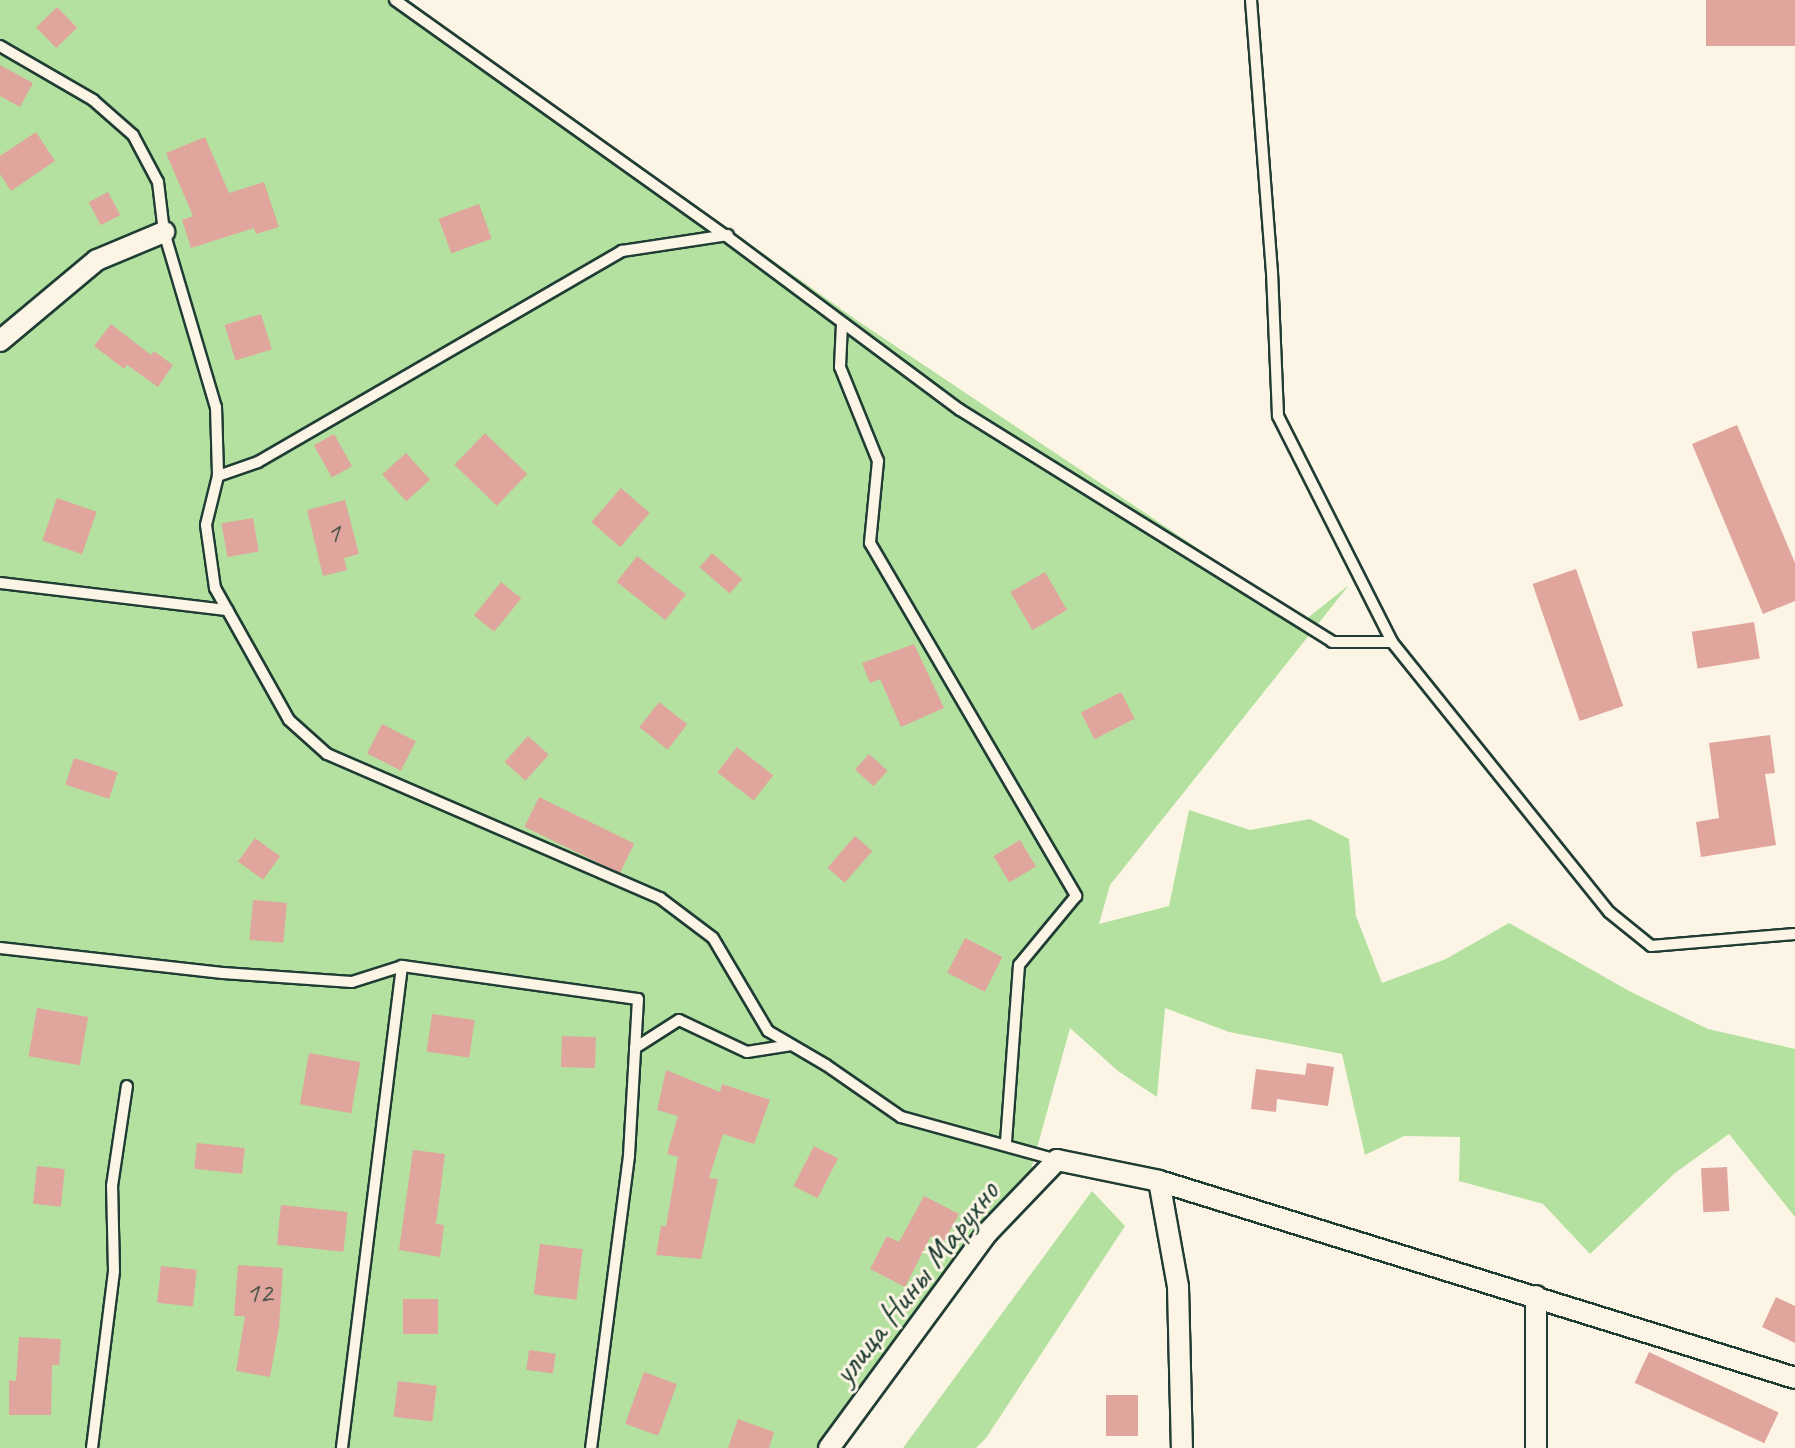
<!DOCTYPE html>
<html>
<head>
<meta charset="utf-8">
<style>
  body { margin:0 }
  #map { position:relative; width:1795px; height:1448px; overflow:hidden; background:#fcf5e5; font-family:Caveat,sans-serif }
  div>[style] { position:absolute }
  .green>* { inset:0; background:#b4e19f }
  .building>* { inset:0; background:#e0a69d; transform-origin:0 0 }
  .roads { filter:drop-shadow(2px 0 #1f3d34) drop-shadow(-2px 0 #1f3d34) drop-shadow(0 2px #1f3d34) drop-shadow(0 -2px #1f3d34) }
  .service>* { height:10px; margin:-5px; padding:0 5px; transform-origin:5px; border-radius:5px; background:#fcf5e5 }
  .minor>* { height:20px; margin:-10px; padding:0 10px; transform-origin:10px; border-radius:10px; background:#fcf5e5 }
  span { translate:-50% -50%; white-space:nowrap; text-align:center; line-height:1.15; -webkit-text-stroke:6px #fcf5e5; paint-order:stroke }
  .number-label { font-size:30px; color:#4f574e }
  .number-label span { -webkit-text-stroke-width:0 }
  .street-label { font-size:34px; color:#1f3d34 }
</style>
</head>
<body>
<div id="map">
  <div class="green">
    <i style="clip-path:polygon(0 0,408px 0,855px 319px,1305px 620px,1349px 585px,1110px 885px,1099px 924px,1169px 906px,1189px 810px,1250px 830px,1310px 819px,1349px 839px,1356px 916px,1382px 983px,1446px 959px,1509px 923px,1631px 992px,1708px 1029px,1795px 1049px,1795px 1217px,1729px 1134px,1675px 1173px,1590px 1254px,1543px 1204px,1459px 1181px,1460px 1137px,1404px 1136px,1365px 1155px,1342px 1054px,1229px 1032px,1165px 1008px,1157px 1097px,1118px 1071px,1070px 1028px,1023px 1199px,838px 1448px,0 1448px)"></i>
    <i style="clip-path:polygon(1092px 1191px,1125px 1226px,986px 1438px,976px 1448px,903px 1448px)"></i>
  </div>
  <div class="building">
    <i style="left:1706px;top:0;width:89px;height:46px"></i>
    <i style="left:57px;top:7px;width:29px;height:29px;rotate:46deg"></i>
    <i style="clip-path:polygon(0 65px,33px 83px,20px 107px,0 96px)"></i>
    <i style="clip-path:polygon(36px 132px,55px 161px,11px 191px,0 174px,0 156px)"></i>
    <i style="clip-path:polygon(205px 137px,229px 193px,264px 182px,279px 227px,256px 234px,254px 228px,191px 248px,182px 220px,193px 216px,166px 153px)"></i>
    <i style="left:108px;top:192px;width:26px;height:22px;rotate:62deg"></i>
    <i style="left:479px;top:204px;width:37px;height:43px;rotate:70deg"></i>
    <i style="left:261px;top:314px;width:37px;height:38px;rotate:73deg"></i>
    <i style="clip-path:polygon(111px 324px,151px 355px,154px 351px,173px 365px,158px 387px,127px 365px,124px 369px,94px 346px)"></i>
    <i style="clip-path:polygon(1737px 425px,1795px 563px,1795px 601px,1763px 614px,1692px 444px)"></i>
    <i style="left:485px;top:433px;width:59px;height:44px;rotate:44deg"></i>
    <i style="left:334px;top:434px;width:37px;height:23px;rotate:61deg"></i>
    <i style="left:406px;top:453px;width:36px;height:32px;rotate:48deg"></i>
    <i style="left:621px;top:488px;width:38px;height:45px;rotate:41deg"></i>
    <i style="left:57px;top:498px;width:42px;height:45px;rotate:19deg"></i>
    <i style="clip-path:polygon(345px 500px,359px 554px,344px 558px,347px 570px,323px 576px,307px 510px)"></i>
    <i style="left:253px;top:518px;width:34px;height:32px;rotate:80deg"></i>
    <i style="left:712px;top:553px;width:40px;height:19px;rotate:41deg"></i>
    <i style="left:637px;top:556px;width:62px;height:33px;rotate:38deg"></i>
    <i style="left:1576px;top:569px;width:145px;height:46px;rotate:71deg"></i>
    <i style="left:1045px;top:572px;width:44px;height:40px;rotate:60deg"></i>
    <i style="left:501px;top:582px;width:26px;height:43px;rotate:39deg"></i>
    <i style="left:1754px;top:622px;width:37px;height:63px;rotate:81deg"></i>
    <i style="clip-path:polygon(914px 644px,944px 708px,901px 727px,880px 679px,870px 683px,862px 663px)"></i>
    <i style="left:1121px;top:692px;width:30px;height:45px;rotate:63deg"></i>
    <i style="left:659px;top:702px;width:36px;height:32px;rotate:38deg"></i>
    <i style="left:382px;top:724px;width:38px;height:33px;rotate:27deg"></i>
    <i style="clip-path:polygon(1770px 735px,1775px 773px,1765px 774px,1776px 845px,1701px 857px,1696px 822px,1719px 818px,1709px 743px)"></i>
    <i style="left:528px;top:736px;width:28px;height:35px;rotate:42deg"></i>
    <i style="left:737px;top:747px;width:46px;height:32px;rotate:38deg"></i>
    <i style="left:869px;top:754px;width:25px;height:21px;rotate:42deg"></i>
    <i style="left:74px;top:758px;width:46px;height:28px;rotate:18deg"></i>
    <i style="left:539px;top:797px;width:106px;height:33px;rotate:26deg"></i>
    <i style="left:855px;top:836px;width:23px;height:42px;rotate:41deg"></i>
    <i style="left:255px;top:838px;width:31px;height:29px;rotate:36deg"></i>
    <i style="left:1020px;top:840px;width:31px;height:31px;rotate:59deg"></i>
    <i style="left:253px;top:900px;width:34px;height:40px;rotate:5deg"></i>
    <i style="left:965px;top:938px;width:42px;height:39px;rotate:27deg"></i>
    <i style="left:37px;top:1008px;width:52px;height:49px;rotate:10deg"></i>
    <i style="left:432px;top:1014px;width:43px;height:38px;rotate:8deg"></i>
    <i style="left:562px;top:1036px;width:34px;height:31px;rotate:2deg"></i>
    <i style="left:309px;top:1053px;width:52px;height:52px;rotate:10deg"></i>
    <i style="clip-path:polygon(1307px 1063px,1334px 1067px,1328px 1106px,1277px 1099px,1276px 1112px,1251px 1109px,1256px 1069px,1305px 1075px)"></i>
    <i style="clip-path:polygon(666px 1070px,720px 1092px,722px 1084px,770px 1100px,754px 1144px,723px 1134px,709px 1178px,718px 1179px,701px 1259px,656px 1255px,661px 1226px,666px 1226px,678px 1157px,667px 1154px,678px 1116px,657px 1110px)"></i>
    <i style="left:197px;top:1143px;width:48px;height:26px;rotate:6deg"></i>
    <i style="left:814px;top:1146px;width:27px;height:45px;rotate:27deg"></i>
    <i style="clip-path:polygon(413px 1150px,445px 1154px,436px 1224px,444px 1225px,440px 1257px,399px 1250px)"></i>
    <i style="left:37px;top:1166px;width:28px;height:38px;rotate:6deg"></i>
    <i style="left:1727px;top:1167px;width:44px;height:26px;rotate:87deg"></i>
    <i style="clip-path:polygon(924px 1196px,959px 1214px,943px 1243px,931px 1236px,905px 1287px,870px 1269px,887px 1236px,899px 1242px)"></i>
    <i style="left:281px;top:1205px;width:67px;height:40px;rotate:6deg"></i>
    <i style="left:540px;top:1244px;width:43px;height:51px;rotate:7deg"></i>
    <i style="clip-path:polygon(238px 1265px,283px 1268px,279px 1327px,270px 1377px,236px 1371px,245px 1316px,234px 1316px)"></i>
    <i style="left:161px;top:1266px;width:36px;height:37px;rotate:6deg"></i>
    <i style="clip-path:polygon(1776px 1297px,1795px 1306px,1795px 1343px,1762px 1327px)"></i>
    <i style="left:403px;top:1299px;width:35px;height:35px"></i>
    <i style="clip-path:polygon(19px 1337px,61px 1339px,59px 1365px,52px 1365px,51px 1415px,9px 1415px,9px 1380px,16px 1381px)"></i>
    <i style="left:529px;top:1350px;width:27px;height:20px;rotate:8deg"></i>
    <i style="left:1649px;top:1352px;width:143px;height:34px;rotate:25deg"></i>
    <i style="left:644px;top:1372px;width:35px;height:55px;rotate:20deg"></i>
    <i style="left:398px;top:1381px;width:39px;height:36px;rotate:7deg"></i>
    <i style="left:1106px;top:1395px;width:32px;height:41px"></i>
    <i style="clip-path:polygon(738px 1419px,774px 1432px,769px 1448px,728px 1448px)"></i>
  </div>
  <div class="roads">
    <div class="service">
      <i style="left:395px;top:0;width:405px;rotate:35.5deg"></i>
      <i style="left:725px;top:235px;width:293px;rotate:36.7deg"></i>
      <i style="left:960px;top:410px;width:438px;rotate:31.9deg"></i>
      <i style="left:1332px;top:642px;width:60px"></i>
      <i style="left:1251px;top:0;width:273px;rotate:85.6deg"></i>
      <i style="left:1272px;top:272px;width:144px;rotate:87.6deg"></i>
      <i style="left:1278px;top:416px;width:253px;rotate:63.2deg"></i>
      <i style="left:1392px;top:642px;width:346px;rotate:51.2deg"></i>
      <i style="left:1609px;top:912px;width:54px;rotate:39deg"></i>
      <i style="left:1651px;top:946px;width:144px;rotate:-4.8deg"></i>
      <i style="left:0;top:46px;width:108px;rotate:30.1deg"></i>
      <i style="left:93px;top:100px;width:53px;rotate:41.2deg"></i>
      <i style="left:133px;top:135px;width:53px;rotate:62deg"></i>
      <i style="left:158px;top:182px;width:50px;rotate:83.2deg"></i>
      <i style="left:164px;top:232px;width:183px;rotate:73.5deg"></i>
      <i style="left:216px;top:407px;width:69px;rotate:88.3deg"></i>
      <i style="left:218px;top:476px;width:50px;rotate:103.8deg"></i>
      <i style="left:206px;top:525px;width:64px;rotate:81.9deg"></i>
      <i style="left:215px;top:588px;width:151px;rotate:60.7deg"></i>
      <i style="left:289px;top:720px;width:51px;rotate:41.8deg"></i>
      <i style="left:327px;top:754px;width:363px;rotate:23.4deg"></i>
      <i style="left:660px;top:898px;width:66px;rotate:37deg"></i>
      <i style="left:713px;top:938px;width:108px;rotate:59.4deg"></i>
      <i style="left:768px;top:1031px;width:67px;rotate:30.4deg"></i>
      <i style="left:826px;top:1065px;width:91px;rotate:34.7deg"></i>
      <i style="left:901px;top:1117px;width:162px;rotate:15.4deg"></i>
      <i style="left:842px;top:324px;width:43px;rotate:92.7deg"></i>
      <i style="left:840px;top:367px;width:101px;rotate:68deg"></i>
      <i style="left:878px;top:461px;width:82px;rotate:95.6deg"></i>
      <i style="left:870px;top:543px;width:409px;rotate:59.7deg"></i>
      <i style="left:1076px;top:896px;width:89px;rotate:129.6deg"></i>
      <i style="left:1019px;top:965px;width:178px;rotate:94.2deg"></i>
      <i style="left:218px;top:476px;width:42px;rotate:-19.3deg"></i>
      <i style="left:258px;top:462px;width:421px;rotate:-30.1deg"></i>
      <i style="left:622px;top:251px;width:107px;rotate:-8.6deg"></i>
      <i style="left:0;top:583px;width:229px;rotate:6.8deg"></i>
      <i style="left:0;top:948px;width:224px;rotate:6.4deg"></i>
      <i style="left:223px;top:973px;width:129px;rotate:4deg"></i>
      <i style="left:352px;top:982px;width:52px;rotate:-17.7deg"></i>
      <i style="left:402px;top:966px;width:486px;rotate:97.1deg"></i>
      <i style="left:402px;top:966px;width:238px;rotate:8deg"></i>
      <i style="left:638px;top:999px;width:157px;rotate:93.3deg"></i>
      <i style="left:629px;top:1156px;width:294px;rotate:97.4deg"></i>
      <i style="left:635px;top:1048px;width:52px;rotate:-32.5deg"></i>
      <i style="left:679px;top:1020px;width:75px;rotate:25.2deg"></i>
      <i style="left:747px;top:1052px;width:45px;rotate:-9deg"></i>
      <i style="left:92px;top:1448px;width:178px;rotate:-82.9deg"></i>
      <i style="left:114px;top:1271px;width:85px;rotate:-91.3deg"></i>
      <i style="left:112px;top:1186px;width:101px;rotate:-81.5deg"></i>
    </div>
    <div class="minor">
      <i style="left:0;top:341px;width:126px;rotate:-39.9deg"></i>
      <i style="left:97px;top:260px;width:73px;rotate:-22.7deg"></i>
      <i style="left:1159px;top:1181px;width:108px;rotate:79.8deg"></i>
      <i style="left:1178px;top:1287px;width:161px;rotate:88.6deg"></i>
      <i style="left:1536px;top:1296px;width:152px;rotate:90deg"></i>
      <i style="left:829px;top:1448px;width:267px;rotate:-53.7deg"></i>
      <i style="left:987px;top:1233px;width:101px;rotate:-46.2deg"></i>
      <i style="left:1057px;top:1160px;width:104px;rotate:11.6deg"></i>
      <i style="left:1159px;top:1181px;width:666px;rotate:17.21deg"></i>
    </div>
  </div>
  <div class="number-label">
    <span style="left:333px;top:532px">1</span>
    <span style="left:259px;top:1292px">12</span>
  </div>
  <div class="street-label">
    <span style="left:915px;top:1282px;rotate:-52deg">улица Нины Марухно</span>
  </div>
</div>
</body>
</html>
